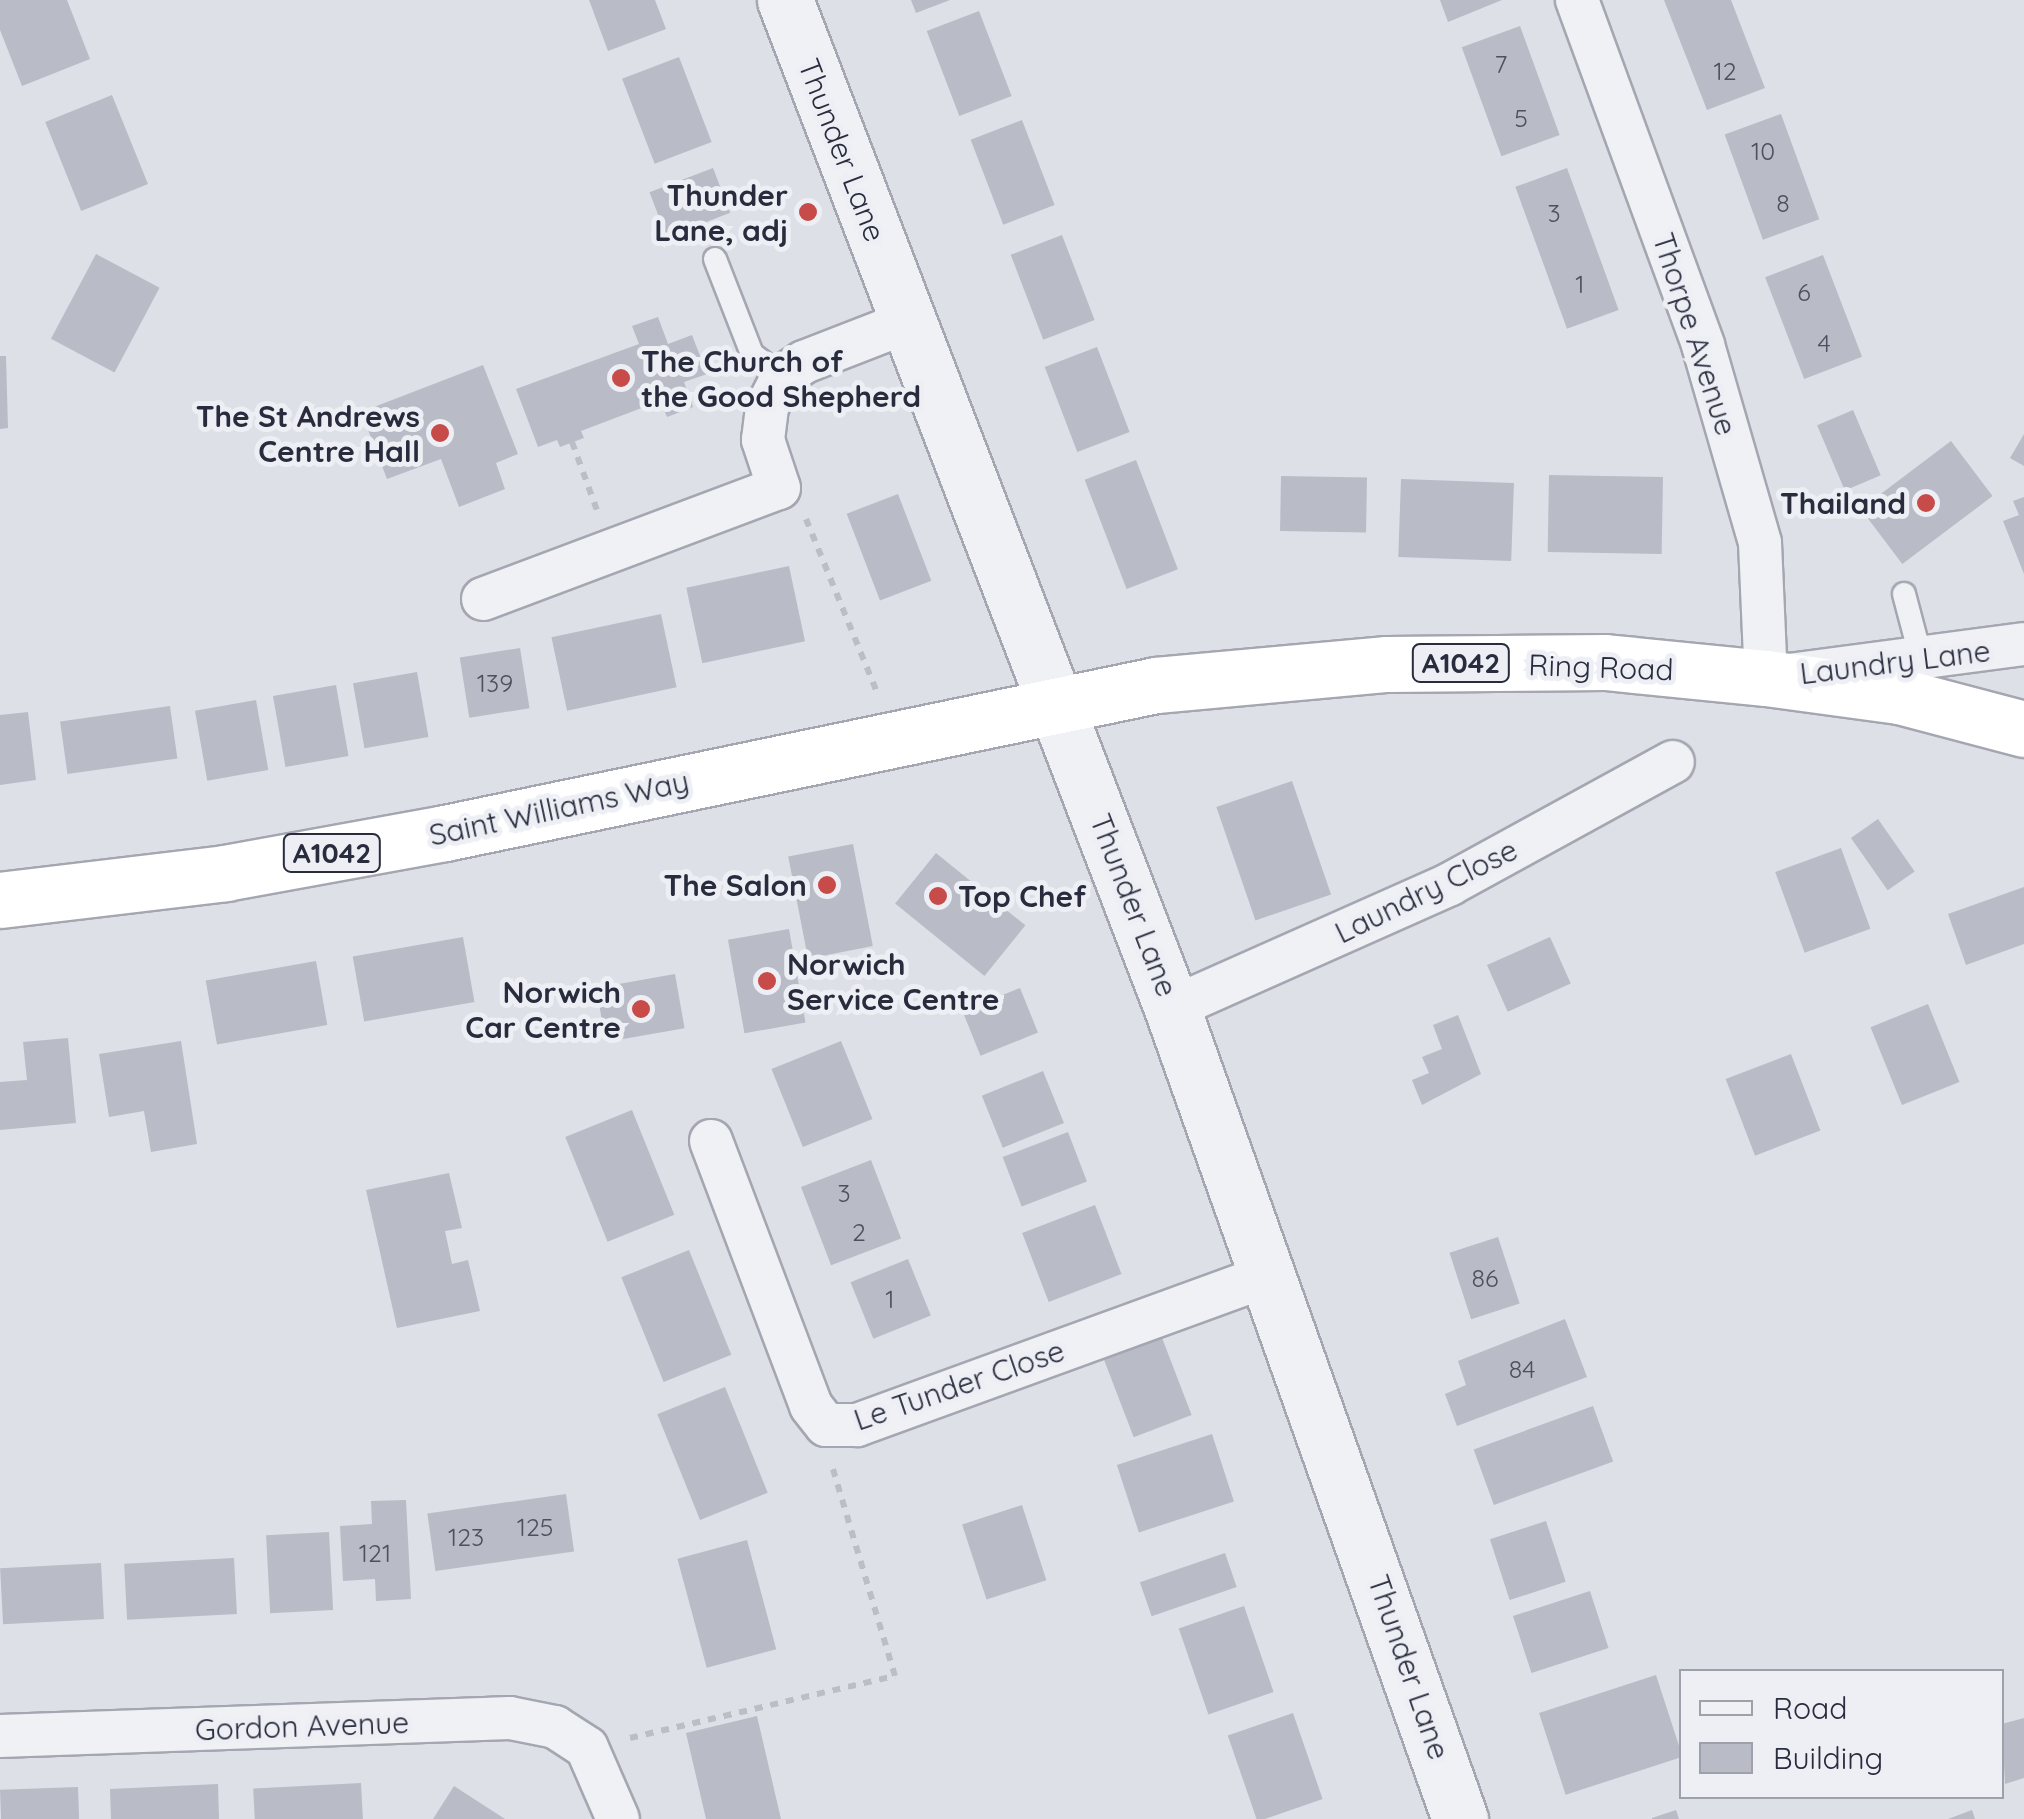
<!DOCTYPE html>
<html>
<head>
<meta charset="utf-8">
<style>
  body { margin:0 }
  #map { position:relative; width:2024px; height:1819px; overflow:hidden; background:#dee0e7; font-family:Quicksand,sans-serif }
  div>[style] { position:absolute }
  .building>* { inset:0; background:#b9bbc6; transform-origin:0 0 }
  .path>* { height:6px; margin-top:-3px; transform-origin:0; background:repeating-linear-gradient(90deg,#bcbec5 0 8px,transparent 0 16px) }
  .roads { filter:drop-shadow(2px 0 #a4a6b1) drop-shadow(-2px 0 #a4a6b1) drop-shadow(0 2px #a4a6b1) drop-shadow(0 -2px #a4a6b1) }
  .service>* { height:22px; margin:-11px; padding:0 11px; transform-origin:11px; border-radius:11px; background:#f0f1f5 }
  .minor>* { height:42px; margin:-21px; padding:0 21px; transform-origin:21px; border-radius:21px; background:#f0f1f5 }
  .tertiary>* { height:55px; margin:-27.5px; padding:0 27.5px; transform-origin:27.5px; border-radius:27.5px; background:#f0f1f5 }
  .trunk>* { height:55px; margin:-27.5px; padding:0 27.5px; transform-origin:27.5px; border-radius:27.5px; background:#fff }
  .dots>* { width:28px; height:28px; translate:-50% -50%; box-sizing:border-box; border:5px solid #edeff5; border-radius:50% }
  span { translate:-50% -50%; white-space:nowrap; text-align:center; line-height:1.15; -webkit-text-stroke:10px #edeff5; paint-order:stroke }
  .number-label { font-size:25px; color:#4c505f }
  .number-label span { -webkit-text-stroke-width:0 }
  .shield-label span { padding:2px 8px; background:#edeff5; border:2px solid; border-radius:8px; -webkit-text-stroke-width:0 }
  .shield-label { font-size:28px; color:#282c3d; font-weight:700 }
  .street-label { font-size:30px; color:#282c3d }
  .poi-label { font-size:30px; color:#282c3d; font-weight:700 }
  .right { translate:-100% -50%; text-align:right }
  .left { translate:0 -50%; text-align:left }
  .legend { position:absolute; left:1679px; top:1669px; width:325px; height:130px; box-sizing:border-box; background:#edeff5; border:2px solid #9ea1ab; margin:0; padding:12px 18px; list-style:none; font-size:30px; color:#282c3d }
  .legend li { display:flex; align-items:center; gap:20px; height:50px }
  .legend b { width:50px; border:2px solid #9ea1ab }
</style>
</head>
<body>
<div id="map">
  <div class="building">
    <i style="clip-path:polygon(0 0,67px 0,90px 59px,22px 86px,0 30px)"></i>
    <i style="clip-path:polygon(589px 0,655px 0,666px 29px,608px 51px)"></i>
    <i style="clip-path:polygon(911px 0,950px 0,916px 13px)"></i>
    <i style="clip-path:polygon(1440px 0,1502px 0,1448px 22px)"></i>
    <i style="clip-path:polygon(1664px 0,1731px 0,1765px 88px,1707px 110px)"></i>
    <i style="left:979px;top:11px;width:91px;height:56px;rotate:69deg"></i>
    <i style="left:1520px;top:26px;width:116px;height:62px;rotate:70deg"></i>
    <i style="left:679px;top:57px;width:91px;height:61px;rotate:69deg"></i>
    <i style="left:112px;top:95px;width:96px;height:72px;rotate:68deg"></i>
    <i style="left:1781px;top:114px;width:112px;height:60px;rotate:70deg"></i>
    <i style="left:1022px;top:120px;width:91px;height:55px;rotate:69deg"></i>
    <i style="left:713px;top:168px;width:48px;height:68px;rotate:69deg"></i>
    <i style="left:1567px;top:168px;width:151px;height:55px;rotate:70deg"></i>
    <i style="left:1062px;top:235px;width:91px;height:55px;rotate:69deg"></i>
    <i style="left:96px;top:254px;width:72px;height:96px;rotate:28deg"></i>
    <i style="left:1823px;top:255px;width:109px;height:62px;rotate:69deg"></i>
    <i style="clip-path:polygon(658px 317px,668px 344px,692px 335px,707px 374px,684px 382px,693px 407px,667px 417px,660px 401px,581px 431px,584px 438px,560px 447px,557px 440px,538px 447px,516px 389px,639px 344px,632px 326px)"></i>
    <i style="left:1097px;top:347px;width:91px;height:56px;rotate:69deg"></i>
    <i style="clip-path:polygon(0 356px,6px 356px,8px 428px,0 429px)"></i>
    <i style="clip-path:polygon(483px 365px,518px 454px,496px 463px,505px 489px,459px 507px,441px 459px,387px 479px,361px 412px)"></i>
    <i style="left:1853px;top:410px;width:71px;height:39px;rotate:67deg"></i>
    <i style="clip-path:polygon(2024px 434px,2024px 466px,2010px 458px)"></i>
    <i style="left:1951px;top:441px;width:69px;height:113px;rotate:53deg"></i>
    <i style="left:1136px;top:460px;width:117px;height:55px;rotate:69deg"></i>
    <i style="left:1549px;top:475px;width:114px;height:77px;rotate:1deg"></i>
    <i style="left:1281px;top:476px;width:86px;height:55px;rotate:1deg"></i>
    <i style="left:1401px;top:479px;width:113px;height:78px;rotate:2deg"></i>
    <i style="left:898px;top:494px;width:93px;height:55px;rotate:69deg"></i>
    <i style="clip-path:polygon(2024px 497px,2024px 574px,2003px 521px,2019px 515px,2013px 501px)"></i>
    <i style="left:789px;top:566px;width:77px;height:105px;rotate:78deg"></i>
    <i style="left:661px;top:614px;width:75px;height:112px;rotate:78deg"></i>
    <i style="left:520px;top:648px;width:61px;height:61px;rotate:81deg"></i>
    <i style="left:417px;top:672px;width:66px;height:65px;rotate:80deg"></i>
    <i style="left:336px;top:685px;width:72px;height:64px;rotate:80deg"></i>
    <i style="left:256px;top:700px;width:71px;height:62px;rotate:80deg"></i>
    <i style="left:170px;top:706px;width:53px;height:111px;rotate:82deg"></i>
    <i style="clip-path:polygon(28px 712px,36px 780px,0 785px,0 715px)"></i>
    <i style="left:1292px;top:781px;width:120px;height:80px;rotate:71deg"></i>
    <i style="left:1878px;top:819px;width:64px;height:33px;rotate:55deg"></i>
    <i style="left:853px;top:844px;width:104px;height:66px;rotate:79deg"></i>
    <i style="left:1841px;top:848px;width:86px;height:70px;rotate:70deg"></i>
    <i style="left:936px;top:853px;width:115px;height:65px;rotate:39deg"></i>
    <i style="clip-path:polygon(2024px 887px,2024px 944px,1966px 965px,1948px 914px)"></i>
    <i style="left:789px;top:929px;width:95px;height:62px;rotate:80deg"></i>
    <i style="left:463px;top:937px;width:66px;height:112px;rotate:80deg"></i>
    <i style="left:1550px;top:937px;width:51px;height:69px;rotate:66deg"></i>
    <i style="left:316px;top:961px;width:65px;height:112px;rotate:80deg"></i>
    <i style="left:675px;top:974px;width:55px;height:80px;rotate:80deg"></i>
    <i style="left:1020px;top:988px;width:48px;height:62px;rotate:68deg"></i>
    <i style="left:1928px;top:1004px;width:84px;height:62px;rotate:68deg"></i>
    <i style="clip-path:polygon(1458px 1015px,1481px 1074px,1422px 1105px,1412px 1080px,1429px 1073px,1422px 1057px,1442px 1049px,1433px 1025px)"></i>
    <i style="clip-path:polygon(68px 1038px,76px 1123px,0 1130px,0 1082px,27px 1080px,23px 1042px)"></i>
    <i style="clip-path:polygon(181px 1041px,197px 1144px,151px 1152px,144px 1111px,109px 1117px,99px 1054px)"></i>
    <i style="left:841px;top:1041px;width:84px;height:75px;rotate:68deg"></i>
    <i style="left:1791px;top:1054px;width:82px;height:70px;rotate:69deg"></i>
    <i style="left:1043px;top:1071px;width:56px;height:66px;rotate:68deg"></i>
    <i style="left:632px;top:1110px;width:113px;height:72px;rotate:68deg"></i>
    <i style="left:1068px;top:1132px;width:53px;height:70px;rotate:69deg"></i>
    <i style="left:871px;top:1160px;width:84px;height:75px;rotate:69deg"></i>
    <i style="clip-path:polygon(449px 1173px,462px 1228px,445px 1231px,452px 1264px,468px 1260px,480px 1311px,397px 1328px,366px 1190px)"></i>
    <i style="left:1095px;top:1205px;width:74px;height:78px;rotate:69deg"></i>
    <i style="left:1498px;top:1237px;width:70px;height:51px;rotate:72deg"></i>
    <i style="left:689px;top:1250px;width:113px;height:73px;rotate:68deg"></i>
    <i style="left:908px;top:1259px;width:61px;height:62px;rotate:68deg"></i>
    <i style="clip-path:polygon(1565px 1319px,1587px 1377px,1457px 1426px,1445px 1394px,1466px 1385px,1458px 1361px)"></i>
    <i style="left:1159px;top:1330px;width:91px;height:62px;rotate:69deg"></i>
    <i style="left:725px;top:1387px;width:114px;height:73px;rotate:68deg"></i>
    <i style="left:1593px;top:1406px;width:59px;height:127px;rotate:70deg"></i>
    <i style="left:1212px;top:1434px;width:71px;height:100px;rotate:72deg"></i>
    <i style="left:566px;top:1494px;width:58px;height:140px;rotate:82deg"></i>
    <i style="clip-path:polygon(406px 1500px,411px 1599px,376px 1601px,375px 1579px,343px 1581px,340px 1526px,372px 1524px,371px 1501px)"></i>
    <i style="left:1022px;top:1505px;width:79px;height:63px;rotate:72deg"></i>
    <i style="left:1546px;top:1521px;width:64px;height:59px;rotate:72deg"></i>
    <i style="left:329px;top:1532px;width:78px;height:63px;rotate:87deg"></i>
    <i style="left:747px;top:1540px;width:113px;height:72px;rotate:75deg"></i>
    <i style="left:1225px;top:1553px;width:36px;height:90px;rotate:71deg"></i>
    <i style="left:234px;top:1558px;width:56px;height:110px;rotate:87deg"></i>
    <i style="left:101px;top:1563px;width:56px;height:101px;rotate:87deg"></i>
    <i style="left:1590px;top:1591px;width:60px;height:81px;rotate:72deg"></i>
    <i style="left:1244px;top:1606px;width:91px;height:69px;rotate:71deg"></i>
    <i style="left:1656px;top:1675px;width:86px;height:123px;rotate:72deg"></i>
    <i style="left:1293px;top:1713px;width:91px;height:69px;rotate:71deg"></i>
    <i style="clip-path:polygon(757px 1716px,781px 1819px,706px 1819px,686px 1733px)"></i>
    <i style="clip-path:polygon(2024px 1718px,2024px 1778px,2005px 1784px,2002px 1724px)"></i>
    <i style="left:361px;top:1783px;width:36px;height:108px;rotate:87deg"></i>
    <i style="clip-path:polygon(218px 1784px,219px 1819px,111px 1819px,110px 1789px)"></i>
    <i style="clip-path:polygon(454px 1786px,505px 1819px,433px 1819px)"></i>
    <i style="left:78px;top:1787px;width:32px;height:78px;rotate:88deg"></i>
    <i style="clip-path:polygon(1676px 1810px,1679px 1819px,1652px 1819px,1652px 1818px)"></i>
    <i style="clip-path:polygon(1972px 1810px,1975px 1819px,1948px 1819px)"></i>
  </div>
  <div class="path">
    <i style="left:572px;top:442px;width:76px;rotate:69.9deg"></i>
    <i style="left:806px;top:519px;width:187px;rotate:67.7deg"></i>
    <i style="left:630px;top:1738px;width:272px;rotate:-13.2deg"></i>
    <i style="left:895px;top:1676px;width:219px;rotate:-106.7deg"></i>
  </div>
  <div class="roads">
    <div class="service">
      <i style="left:715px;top:259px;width:102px;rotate:68.7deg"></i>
      <i style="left:752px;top:354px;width:38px;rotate:37deg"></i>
      <i style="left:1904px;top:594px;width:70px;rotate:75.2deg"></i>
    </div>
    <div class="minor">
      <i style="left:1577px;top:0;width:367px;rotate:69.9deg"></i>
      <i style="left:1703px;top:345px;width:206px;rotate:73.9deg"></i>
      <i style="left:1760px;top:543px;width:135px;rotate:87.5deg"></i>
      <i style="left:1766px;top:678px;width:260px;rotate:-7.5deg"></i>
      <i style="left:483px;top:599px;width:316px;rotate:-20.6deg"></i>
      <i style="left:779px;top:488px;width:51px;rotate:-108.4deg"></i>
      <i style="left:763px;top:440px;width:33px;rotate:-83deg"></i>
      <i style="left:767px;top:407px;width:34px;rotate:-63deg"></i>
      <i style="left:782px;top:377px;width:27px;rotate:-34deg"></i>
      <i style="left:804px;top:362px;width:110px;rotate:-21.2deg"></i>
      <i style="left:1172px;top:1008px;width:304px;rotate:-24deg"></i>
      <i style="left:1450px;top:884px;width:254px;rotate:-28.7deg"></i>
      <i style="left:711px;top:1141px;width:283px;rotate:69.3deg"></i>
      <i style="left:811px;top:1406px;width:24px;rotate:52deg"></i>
      <i style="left:826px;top:1425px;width:31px"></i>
      <i style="left:857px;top:1425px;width:438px;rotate:-20deg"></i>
      <i style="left:0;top:1736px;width:510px;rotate:-2.02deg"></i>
      <i style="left:510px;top:1718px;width:46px;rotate:11.3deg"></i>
      <i style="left:555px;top:1727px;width:38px;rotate:33deg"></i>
      <i style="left:587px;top:1748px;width:77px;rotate:66.4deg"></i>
    </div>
    <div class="tertiary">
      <i style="left:785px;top:0;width:1080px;rotate:69deg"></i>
      <i style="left:1172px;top:1008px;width:861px;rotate:70.45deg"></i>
    </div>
    <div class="trunk">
      <i style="left:0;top:900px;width:227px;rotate:-6.8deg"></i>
      <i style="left:225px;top:873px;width:224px;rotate:-10.3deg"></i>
      <i style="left:445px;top:833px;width:726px;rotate:-11.76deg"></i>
      <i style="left:1156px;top:685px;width:232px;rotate:-5.2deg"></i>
      <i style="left:1387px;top:664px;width:218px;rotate:-0.5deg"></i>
      <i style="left:1605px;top:662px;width:162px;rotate:5.7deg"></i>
      <i style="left:1766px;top:678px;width:134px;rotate:7.7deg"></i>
      <i style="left:1899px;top:696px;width:129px;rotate:14.8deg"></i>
    </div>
  </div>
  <div class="dots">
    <i style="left:808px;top:212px;background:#c64b49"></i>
    <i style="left:621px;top:378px;background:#c64b49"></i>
    <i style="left:440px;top:433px;background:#c64b49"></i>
    <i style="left:1926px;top:503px;background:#c64b49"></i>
    <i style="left:827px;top:885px;background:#c64b49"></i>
    <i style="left:938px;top:896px;background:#c64b49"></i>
    <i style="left:767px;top:981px;background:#c64b49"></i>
    <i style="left:641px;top:1009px;background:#c64b49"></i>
  </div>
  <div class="number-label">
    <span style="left:1501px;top:64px">7</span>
    <span style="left:1725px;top:71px">12</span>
    <span style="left:1521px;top:118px">5</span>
    <span style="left:1763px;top:151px">10</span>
    <span style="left:1783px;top:203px">8</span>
    <span style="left:1554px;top:213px">3</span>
    <span style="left:1580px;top:284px">1</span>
    <span style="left:1804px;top:292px">6</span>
    <span style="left:1824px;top:343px">4</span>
    <span style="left:495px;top:683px">139</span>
    <span style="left:844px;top:1193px">3</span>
    <span style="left:859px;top:1232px">2</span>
    <span style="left:1485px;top:1278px">86</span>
    <span style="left:890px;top:1299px">1</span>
    <span style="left:1522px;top:1369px">84</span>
    <span style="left:535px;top:1527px">125</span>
    <span style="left:466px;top:1537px">123</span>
    <span style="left:375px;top:1553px">121</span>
  </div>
  <div class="shield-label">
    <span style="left:1461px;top:663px">A1042</span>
    <span style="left:332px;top:853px">A1042</span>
  </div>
  <div class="street-label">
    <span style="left:842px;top:150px;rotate:69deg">Thunder Lane</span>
    <span style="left:1695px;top:334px;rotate:72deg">Thorpe Avenue</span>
    <span style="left:1895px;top:662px;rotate:-7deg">Laundry Lane</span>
    <span style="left:1601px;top:667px;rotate:2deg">Ring Road</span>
    <span style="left:559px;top:808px;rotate:-12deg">Saint Williams Way</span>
    <span style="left:1426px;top:891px;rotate:-26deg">Laundry Close</span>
    <span style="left:1134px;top:905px;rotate:69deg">Thunder Lane</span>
    <span style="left:959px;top:1385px;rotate:-19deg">Le Tunder Close</span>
    <span style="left:1409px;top:1667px;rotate:71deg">Thunder Lane</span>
    <span style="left:302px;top:1726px;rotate:-2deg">Gordon Avenue</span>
  </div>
  <div class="poi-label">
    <span class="right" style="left:788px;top:212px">Thunder<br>Lane, adj</span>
    <span class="left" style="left:641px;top:378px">The Church of<br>the Good Shepherd</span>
    <span class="right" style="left:420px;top:433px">The St Andrews<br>Centre Hall</span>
    <span class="right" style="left:1906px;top:503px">Thailand</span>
    <span class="right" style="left:807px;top:885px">The Salon</span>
    <span class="left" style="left:958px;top:896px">Top Chef</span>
    <span class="left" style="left:787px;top:981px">Norwich<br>Service Centre</span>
    <span class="right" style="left:621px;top:1009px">Norwich<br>Car Centre</span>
  </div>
  <ul class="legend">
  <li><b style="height:12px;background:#f0f1f5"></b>Road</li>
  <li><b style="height:28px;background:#b9bbc6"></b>Building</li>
  </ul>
</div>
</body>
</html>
